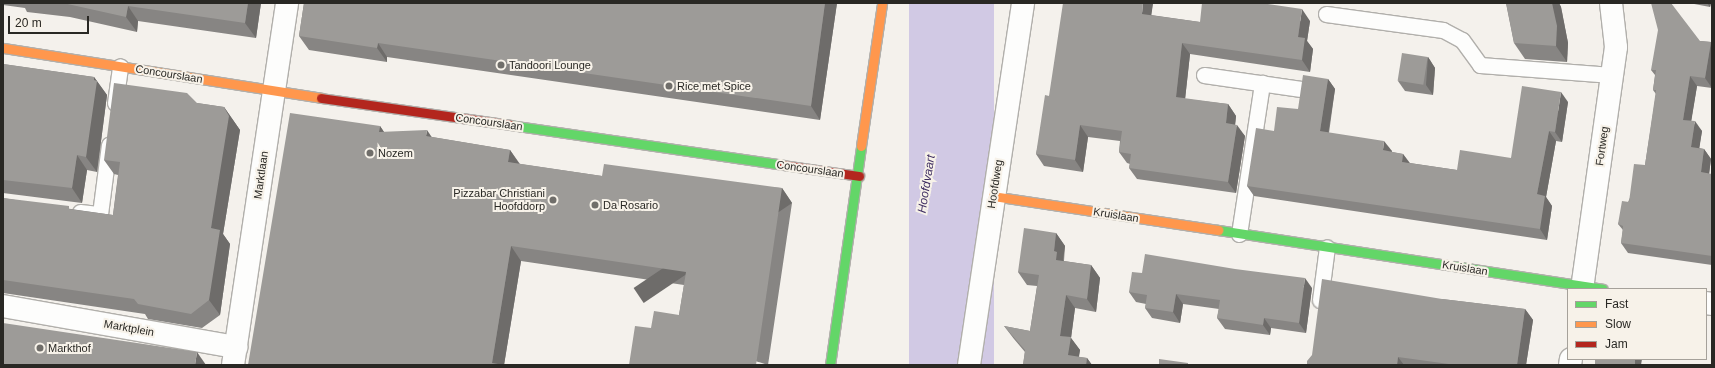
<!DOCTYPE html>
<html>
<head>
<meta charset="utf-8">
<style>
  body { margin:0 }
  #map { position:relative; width:1715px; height:368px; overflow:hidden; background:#f4f1ec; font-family:Arial,sans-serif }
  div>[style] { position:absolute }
  .water>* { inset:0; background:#d1c9e4; transform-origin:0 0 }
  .roads { filter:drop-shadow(1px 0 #b1afab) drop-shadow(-1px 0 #b1afab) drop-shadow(0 1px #b1afab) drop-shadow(0 -1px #b1afab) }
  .lane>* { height:15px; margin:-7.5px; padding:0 7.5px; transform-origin:7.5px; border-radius:7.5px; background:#fdfdfc }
  .street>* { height:22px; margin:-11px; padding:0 11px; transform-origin:11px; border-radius:11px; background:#fdfdfc }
  .fast>* { height:9px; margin:-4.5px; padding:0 4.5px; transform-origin:4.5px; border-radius:4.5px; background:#63d668 }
  .slow>* { height:9px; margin:-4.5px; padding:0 4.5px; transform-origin:4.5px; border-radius:4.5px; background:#ff974d }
  .jam>* { height:9px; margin:-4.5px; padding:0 4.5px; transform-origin:4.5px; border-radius:4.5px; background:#b3261e }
  .wall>* { inset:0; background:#878583 }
  .shaded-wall>* { inset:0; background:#6e6c6a; transform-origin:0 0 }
  .building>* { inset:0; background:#9d9b98; transform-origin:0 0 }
  .dots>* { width:11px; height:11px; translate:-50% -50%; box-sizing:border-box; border:2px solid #f7f2e9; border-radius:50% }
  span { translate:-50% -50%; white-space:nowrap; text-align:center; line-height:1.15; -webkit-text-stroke:4px #f7f2e9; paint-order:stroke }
  .poi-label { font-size:11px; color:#292824 }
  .left { translate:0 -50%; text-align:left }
  .right { translate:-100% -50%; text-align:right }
  .street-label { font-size:11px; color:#292824 }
  .water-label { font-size:12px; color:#402f63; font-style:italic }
  .frame { position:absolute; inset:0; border:4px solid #292824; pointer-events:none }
  .legend { position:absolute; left:1567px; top:288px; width:140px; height:72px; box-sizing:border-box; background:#f7f2e9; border:1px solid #a5a19a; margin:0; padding:5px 7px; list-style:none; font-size:12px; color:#292824 }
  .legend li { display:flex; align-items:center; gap:8px; height:20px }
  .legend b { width:20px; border:1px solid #a5a19a }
  .scale { position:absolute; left:8px; top:16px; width:81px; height:18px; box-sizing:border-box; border:2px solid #292824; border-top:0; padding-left:5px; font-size:12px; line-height:14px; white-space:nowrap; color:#292824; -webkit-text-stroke:3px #f7f2e9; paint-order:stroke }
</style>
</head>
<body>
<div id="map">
  <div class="water">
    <i style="left:909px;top:3px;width:85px;height:365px"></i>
  </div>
  <div class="roads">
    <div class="lane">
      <i style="left:1326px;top:14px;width:118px;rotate:7.8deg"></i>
      <i style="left:1443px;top:30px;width:21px;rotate:28deg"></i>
      <i style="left:1462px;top:40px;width:31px;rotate:54deg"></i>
      <i style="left:1480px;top:65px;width:132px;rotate:4.3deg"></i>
      <i style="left:1204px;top:75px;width:98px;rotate:8.2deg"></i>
      <i style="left:115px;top:103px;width:37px;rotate:-82deg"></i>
      <i style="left:80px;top:212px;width:20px;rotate:6deg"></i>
      <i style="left:100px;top:214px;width:70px;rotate:-82.6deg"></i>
      <i style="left:1239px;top:234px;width:153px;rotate:-81.3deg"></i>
      <i style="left:1320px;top:300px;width:53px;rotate:-82.5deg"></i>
    </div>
    <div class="street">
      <i style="left:1582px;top:289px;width:244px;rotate:-82deg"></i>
      <i style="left:1616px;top:47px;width:44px;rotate:-96.5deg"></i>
      <i style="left:1706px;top:303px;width:6px;rotate:9deg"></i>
      <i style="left:3px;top:306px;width:237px;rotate:10deg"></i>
      <i style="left:233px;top:365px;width:366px;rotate:-81.5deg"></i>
      <i style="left:969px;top:365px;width:366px;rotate:-81.5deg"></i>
      <i style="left:1570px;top:365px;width:6px;rotate:-81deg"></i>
    </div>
    <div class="fast">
      <i style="left:510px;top:125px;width:276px;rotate:8.3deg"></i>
      <i style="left:1218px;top:230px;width:389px;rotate:8.7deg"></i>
      <i style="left:830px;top:365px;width:221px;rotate:-81.9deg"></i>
    </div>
    <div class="slow">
      <i style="left:3px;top:48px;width:322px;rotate:8.9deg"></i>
      <i style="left:861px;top:146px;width:145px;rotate:-81.6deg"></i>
      <i style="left:993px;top:196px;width:228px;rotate:8.6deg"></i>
    </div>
    <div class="jam">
      <i style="left:321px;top:98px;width:191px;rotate:8.1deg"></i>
      <i style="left:783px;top:165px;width:77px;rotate:8.2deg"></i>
    </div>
  </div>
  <div class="wall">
    <i style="clip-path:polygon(3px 3px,261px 3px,256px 38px,138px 21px,137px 32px,70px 17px,27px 12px,25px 8px,3px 5px)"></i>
    <i style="clip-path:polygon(304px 3px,837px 3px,820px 120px,387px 57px,387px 62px,309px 50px,299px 36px)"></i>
    <i style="clip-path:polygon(1153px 3px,1151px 15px,1200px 22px,1310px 21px,1307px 41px,1313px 49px,1310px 72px,1190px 54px,1185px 99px,1228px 104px,1236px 116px,1235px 125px,1245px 136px,1236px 193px,1137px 179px,1129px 168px,1130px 164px,1127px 163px,1119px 152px,1120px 141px,1088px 137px,1083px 172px,1044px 166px,1036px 154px,1049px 96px)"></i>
    <i style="clip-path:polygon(1506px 3px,1559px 3px,1561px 7px,1568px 43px,1567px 62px,1525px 59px,1514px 43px)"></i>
    <i style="clip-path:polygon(1689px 3px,1711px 3px,1710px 7px)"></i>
    <i style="clip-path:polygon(1700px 41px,1711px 42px,1712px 44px,1712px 88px,1697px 86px,1691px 121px,1702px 131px,1699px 148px,1704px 149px,1711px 159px,1709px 174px,1712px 174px,1712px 265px,1628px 253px,1621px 243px,1623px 230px,1618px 224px,1645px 165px,1656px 94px,1653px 90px,1655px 75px,1651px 70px)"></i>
    <i style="clip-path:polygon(1428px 57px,1435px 68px,1433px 95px,1405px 91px,1398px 81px)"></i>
    <i style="clip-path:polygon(3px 64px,94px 77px,107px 95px,97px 172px,87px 170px,82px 203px,3px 193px)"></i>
    <i style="clip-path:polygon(1328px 79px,1335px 89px,1329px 133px,1392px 151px,1391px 152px,1403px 154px,1410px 163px,1457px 170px,1511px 158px,1568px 102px,1562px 142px,1556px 141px,1546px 197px,1552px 206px,1547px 240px,1254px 196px,1247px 186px,1274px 131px,1298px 109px)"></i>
    <i style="clip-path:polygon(197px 103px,224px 107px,240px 130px,223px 234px,230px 244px,220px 315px,202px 328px,148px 319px,145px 314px,3px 293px,3px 198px,71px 209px,113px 215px,118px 175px,114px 174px,104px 160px)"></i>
    <i style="clip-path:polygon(380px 126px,384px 132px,432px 137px,510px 150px,520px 164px,602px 176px,782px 188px,792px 203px,768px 365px,651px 328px,679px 315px,684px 285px,521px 261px,504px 365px,248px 365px)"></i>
    <i style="clip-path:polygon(1056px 233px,1065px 246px,1064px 261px,1091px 265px,1100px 278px,1096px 312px,1075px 308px,1071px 338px,1080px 350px,1079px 357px,1087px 358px,1092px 365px,1023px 365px,1025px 352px,1014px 339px,1004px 326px,1030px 331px,1037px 286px,1027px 285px,1018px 272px)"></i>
    <i style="clip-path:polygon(1142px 273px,1312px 288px,1306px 333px,1271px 328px,1270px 335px,1225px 329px,1217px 318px,1219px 309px,1183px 304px,1180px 323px,1152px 318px,1145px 308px,1146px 304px,1136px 302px,1129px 292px)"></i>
    <i style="clip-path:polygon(1442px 299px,1525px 309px,1533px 320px,1526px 365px,1307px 365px)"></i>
  </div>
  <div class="shaded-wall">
    <i style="clip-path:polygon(248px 3px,261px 3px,256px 38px,245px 23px)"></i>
    <i style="clip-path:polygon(825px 3px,837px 3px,820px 120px,811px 106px)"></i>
    <i style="clip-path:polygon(1143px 3px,1153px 3px,1150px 25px,1142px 14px)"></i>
    <i style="clip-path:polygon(1552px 3px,1559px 3px,1561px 7px,1568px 43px,1567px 62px,1556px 46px)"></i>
    <i style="clip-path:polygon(1707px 3px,1711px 3px,1710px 7px)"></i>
    <i style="clip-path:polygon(128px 6px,138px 21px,137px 32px,126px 17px)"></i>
    <i style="clip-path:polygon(1302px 9px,1310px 21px,1307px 41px,1313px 49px,1310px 72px,1302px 60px,1298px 37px)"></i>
    <i style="clip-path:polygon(1711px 42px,1712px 44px,1712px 88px,1705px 78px)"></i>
    <i style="clip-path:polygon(378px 43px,387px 57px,387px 62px,377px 48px)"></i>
    <i style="clip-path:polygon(1182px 43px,1190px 54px,1184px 109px,1176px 97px)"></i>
    <i style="clip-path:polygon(1428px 57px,1435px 68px,1433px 95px,1426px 85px)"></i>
    <i style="clip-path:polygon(1690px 76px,1697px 86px,1690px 129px,1683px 120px)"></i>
    <i style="clip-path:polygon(94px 77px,107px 95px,97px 172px,86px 157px)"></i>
    <i style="clip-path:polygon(1328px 79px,1335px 89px,1327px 141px,1320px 131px)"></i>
    <i style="clip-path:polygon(1561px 92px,1568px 102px,1562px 142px,1555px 132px)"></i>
    <i style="clip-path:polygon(1228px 104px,1236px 116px,1234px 135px,1226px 123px)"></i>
    <i style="clip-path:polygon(224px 107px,240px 130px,223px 234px,230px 244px,220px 315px,209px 300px,211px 228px)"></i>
    <i style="clip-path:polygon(1695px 121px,1702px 131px,1698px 157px,1691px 147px)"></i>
    <i style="clip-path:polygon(1080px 125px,1088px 137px,1083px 172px,1075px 160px)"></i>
    <i style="clip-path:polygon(1237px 125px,1245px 136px,1236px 193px,1228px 182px)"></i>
    <i style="clip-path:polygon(380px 126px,390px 141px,379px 132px)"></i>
    <i style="clip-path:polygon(427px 130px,437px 145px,426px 136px)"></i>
    <i style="clip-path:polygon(1549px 131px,1556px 141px,1546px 197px,1552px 206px,1547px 240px,1540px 229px,1537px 194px)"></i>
    <i style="clip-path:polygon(1384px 141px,1392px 151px,1390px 161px,1383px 150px)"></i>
    <i style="clip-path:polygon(1704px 149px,1711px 159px,1708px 182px,1701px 172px)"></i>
    <i style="clip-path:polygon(510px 150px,520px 165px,508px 162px)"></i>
    <i style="clip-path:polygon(1403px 154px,1410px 164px,1402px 162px)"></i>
    <i style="clip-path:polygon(77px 155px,87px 170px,82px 203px,72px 188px)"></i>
    <i style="left:782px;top:188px;width:18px;height:179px;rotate:56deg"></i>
    <i style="clip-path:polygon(1056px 233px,1065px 246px,1063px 260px,1066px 265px,1056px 260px,1054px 251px)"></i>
    <i style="clip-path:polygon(511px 246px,521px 261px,504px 365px,493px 365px,492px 363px)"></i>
    <i style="clip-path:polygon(1091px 265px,1100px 278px,1096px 312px,1087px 299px)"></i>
    <i style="clip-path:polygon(1305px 278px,1312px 288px,1306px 333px,1299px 323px)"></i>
    <i style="clip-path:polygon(1176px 294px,1183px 304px,1180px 323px,1173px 312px)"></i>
    <i style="clip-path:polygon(1066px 295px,1075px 308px,1071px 338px,1080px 350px,1077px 365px,1068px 355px,1060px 336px)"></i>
    <i style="clip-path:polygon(1525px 309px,1533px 320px,1526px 365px,1517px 365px)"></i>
    <i style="clip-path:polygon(1264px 318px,1271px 328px,1270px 335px,1263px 325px)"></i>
    <i style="clip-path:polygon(197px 352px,206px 365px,195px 365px)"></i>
    <i style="clip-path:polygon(1398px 357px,1404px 365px,1397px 365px)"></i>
    <i style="clip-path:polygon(1087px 358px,1092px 365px,1086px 365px)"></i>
    <i style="clip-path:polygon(1635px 359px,1642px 359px,1641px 365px,1634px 365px)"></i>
  </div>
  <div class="building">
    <i style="clip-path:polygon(63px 3px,248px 3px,245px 23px,128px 6px,126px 17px)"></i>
    <i style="clip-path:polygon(304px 3px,825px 3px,811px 106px,378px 43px,377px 48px,299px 36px)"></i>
    <i style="clip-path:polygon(1063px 3px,1143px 3px,1142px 14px,1200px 22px,1202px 3px,1261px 3px,1302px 9px,1298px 37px,1305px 38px,1302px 60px,1182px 43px,1176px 97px,1228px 104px,1226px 123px,1237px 125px,1228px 182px,1129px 168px,1131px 154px,1119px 152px,1122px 131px,1080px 125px,1075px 160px,1036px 154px,1045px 95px,1049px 96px)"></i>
    <i style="clip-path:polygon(1506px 3px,1552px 3px,1557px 26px,1556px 46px,1514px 43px)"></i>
    <i style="clip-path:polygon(1651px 3px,1671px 3px,1700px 41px,1711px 42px,1705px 78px,1690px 76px,1683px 120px,1695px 121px,1691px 147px,1704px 149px,1701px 172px,1712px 174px,1712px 256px,1621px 243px,1623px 226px,1618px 224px,1622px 201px,1629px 202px,1634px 164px,1645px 165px,1656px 90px,1653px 90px,1656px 70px,1651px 70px,1658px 30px)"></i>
    <i style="left:1402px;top:53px;width:26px;height:28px;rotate:9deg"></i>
    <i style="clip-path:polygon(3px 64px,94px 77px,94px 80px,97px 81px,86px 157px,77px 155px,72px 188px,3px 180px)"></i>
    <i style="clip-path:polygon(1303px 75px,1328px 79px,1320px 131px,1384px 141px,1383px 150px,1403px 154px,1402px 162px,1457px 170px,1460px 150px,1511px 158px,1522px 86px,1561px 92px,1555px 132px,1549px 131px,1537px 194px,1545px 196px,1540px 229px,1247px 186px,1256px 128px,1274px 131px,1277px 107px,1298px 109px)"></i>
    <i style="clip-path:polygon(114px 83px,187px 93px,197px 103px,224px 107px,229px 116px,211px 228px,220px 230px,209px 300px,191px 314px,138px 304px,134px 299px,3px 280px,3px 198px,69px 206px,69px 209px,113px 215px,120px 162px,104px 160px)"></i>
    <i style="clip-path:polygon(290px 113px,380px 126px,379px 132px,427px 130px,426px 136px,510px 150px,508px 162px,602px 176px,604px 164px,782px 188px,756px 365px,629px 365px,635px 326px,651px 328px,654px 311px,679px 315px,686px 272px,511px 246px,492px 363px,498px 364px,498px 365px,248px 365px)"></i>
    <i style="clip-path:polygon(1024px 228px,1056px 233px,1054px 251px,1057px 252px,1056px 260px,1091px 265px,1087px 299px,1066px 295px,1060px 336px,1071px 337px,1068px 355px,1087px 358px,1086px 365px,1023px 365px,1025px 350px,1004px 326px,1030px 331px,1039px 275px,1018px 272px)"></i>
    <i style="clip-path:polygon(1145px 254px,1235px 269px,1305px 278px,1299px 323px,1264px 318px,1263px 325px,1217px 318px,1220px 300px,1176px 294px,1173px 312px,1145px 308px,1147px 295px,1129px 292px,1132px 272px,1142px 273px)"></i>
    <i style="clip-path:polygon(1322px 279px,1442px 299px,1525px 309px,1517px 365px,1456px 365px,1398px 357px,1397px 365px,1307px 365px,1307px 361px,1312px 355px)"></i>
    <i style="clip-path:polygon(3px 323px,197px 352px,195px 365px,3px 365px)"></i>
    <i style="clip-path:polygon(1712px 356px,1712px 365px,1711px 365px)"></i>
    <i style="clip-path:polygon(1159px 359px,1188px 363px,1188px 365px,1159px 365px)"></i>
    <i style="left:1595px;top:359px;width:40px;height:6px"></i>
  </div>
  <div class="dots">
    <i style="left:501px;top:65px;background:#706e6a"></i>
    <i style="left:669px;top:86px;background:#706e6a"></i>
    <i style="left:370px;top:153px;background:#706e6a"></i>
    <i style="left:553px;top:200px;background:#706e6a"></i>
    <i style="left:595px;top:205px;background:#706e6a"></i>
    <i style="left:40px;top:348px;background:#706e6a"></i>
  </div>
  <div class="poi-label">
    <span class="left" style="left:509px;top:65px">Tandoori Lounge</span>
    <span class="left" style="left:677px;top:86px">Rice met Spice</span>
    <span class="left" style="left:378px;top:153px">Nozem</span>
    <span class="right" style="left:545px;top:200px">Pizzabar Christiani<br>Hoofddorp</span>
    <span class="left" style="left:603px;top:205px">Da Rosario</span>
    <span class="left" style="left:48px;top:348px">Markthof</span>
  </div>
  <div class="street-label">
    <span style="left:169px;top:74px;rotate:9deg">Concourslaan</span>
    <span style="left:489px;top:122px;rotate:8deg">Concourslaan</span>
    <span style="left:1602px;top:146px;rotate:-82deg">Fortweg</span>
    <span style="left:810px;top:169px;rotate:8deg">Concourslaan</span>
    <span style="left:261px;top:175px;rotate:-82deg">Marktlaan</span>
    <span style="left:995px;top:184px;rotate:-81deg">Hoofdweg</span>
    <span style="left:1116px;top:215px;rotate:9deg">Kruislaan</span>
    <span style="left:1465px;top:268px;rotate:9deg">Kruislaan</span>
    <span style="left:129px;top:328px;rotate:10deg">Marktplein</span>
  </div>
  <div class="water-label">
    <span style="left:927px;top:184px;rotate:-81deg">Hoofdvaart</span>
  </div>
  <div class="frame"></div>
  <ul class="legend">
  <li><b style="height:5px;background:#63d668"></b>Fast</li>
  <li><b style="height:5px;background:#ff974d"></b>Slow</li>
  <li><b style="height:5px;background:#b3261e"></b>Jam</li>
  </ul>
  <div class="scale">20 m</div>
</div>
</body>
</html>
